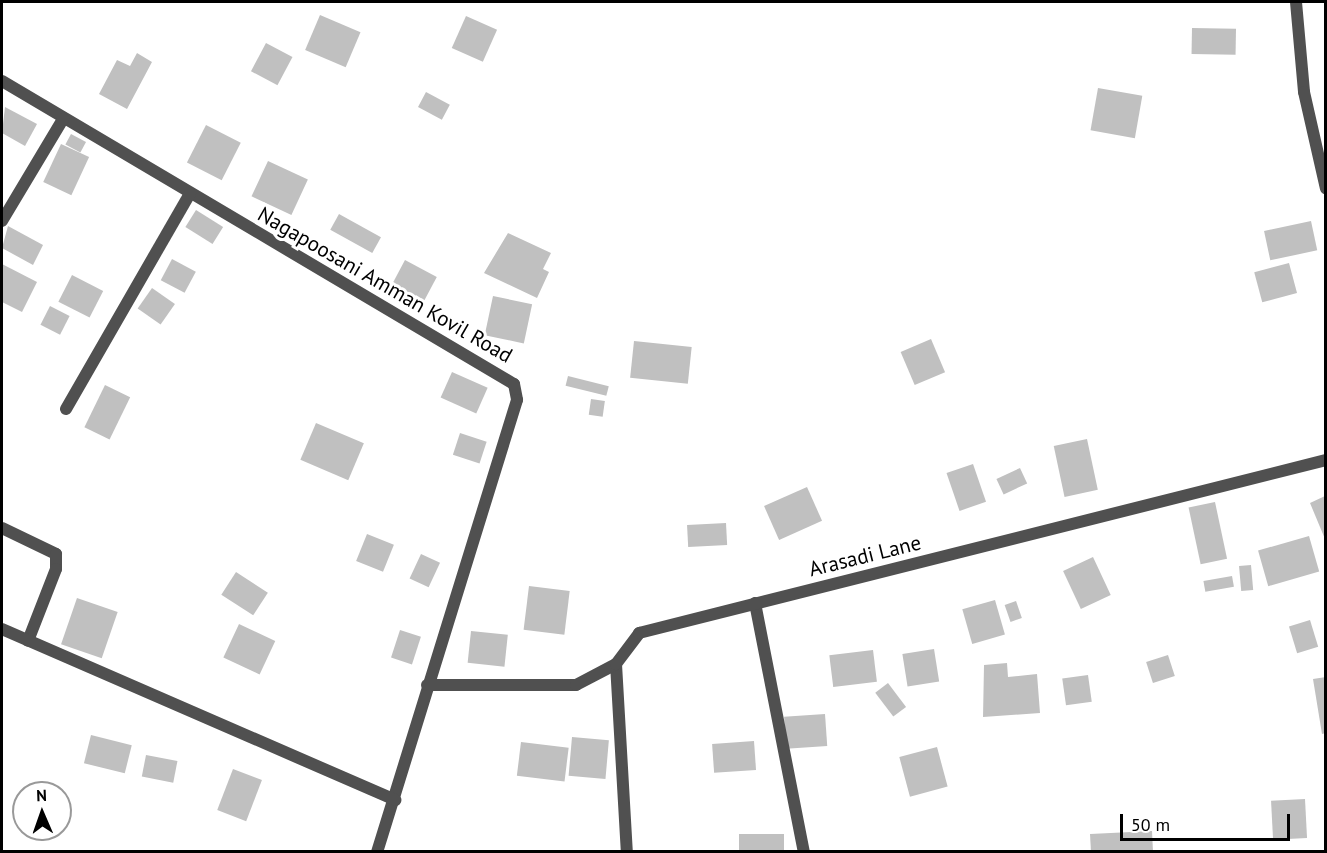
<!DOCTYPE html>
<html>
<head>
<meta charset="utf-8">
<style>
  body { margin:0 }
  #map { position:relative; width:1327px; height:853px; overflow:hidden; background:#fff; font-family:"PT Sans",sans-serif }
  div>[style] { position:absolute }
  .building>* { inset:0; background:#c0c0c0; transform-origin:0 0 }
  .street>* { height:12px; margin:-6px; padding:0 6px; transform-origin:6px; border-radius:6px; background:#505050 }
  span { translate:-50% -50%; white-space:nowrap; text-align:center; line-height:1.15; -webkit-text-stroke:6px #fff; paint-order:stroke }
  .street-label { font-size:21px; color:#000 }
  .frame { position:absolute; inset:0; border:3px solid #000; pointer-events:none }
  .north { position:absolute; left:12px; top:781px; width:60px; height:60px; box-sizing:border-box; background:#fff; border:2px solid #999; border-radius:50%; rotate:358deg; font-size:16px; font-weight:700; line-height:24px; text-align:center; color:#000 }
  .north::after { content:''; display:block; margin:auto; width:21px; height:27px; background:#000; clip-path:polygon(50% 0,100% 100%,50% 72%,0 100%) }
  .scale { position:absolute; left:1120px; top:814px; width:170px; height:27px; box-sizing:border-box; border:3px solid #000; border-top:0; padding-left:8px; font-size:18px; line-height:21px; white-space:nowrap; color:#000; -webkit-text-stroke:4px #fff; paint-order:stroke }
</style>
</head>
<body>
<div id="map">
  <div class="building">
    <i style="left:320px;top:15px;width:44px;height:38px;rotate:23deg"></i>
    <i style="left:466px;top:16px;width:34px;height:35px;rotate:24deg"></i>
    <i style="left:1192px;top:28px;width:44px;height:26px;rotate:1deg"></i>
    <i style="left:266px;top:43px;width:30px;height:32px;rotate:28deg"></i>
    <i style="clip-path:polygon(137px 53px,152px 62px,127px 109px,99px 94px,117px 60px,130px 66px)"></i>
    <i style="left:1098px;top:88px;width:45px;height:43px;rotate:10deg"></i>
    <i style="left:426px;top:92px;width:27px;height:17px;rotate:28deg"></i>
    <i style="clip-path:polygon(5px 107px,37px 124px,25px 146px,2px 133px)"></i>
    <i style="left:206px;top:125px;width:39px;height:42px;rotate:27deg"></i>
    <i style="left:71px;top:134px;width:17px;height:12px;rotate:28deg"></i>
    <i style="left:61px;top:144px;width:31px;height:42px;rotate:25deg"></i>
    <i style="left:268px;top:161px;width:44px;height:39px;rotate:25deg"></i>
    <i style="left:196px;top:210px;width:32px;height:20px;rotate:32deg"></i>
    <i style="left:339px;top:214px;width:48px;height:18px;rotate:29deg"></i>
    <i style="left:1311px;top:221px;width:30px;height:48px;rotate:78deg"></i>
    <i style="clip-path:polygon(8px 226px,43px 245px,33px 265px,2px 248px)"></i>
    <i style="clip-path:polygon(508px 233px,551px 253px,543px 269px,549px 272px,537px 298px,484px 273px)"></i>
    <i style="left:172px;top:259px;width:27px;height:24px;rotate:28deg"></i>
    <i style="left:405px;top:260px;width:36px;height:32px;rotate:28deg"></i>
    <i style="left:1289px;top:263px;width:31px;height:36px;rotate:75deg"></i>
    <i style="clip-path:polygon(2px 264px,37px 282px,22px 312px,2px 302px)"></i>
    <i style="left:72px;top:275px;width:35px;height:30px;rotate:27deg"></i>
    <i style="left:152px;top:288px;width:28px;height:25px;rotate:35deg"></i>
    <i style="left:493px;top:296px;width:40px;height:40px;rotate:12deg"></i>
    <i style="left:50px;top:306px;width:22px;height:21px;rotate:27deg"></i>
    <i style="left:931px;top:339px;width:36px;height:33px;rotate:67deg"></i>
    <i style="left:634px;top:341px;width:58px;height:37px;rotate:6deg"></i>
    <i style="left:452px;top:372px;width:39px;height:28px;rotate:24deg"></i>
    <i style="left:568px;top:376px;width:42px;height:10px;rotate:14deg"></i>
    <i style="left:105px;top:385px;width:28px;height:47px;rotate:26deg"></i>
    <i style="left:591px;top:399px;width:14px;height:16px;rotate:8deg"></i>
    <i style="left:316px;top:423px;width:52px;height:40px;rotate:23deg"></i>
    <i style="left:460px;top:433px;width:28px;height:23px;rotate:18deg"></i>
    <i style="left:1087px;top:439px;width:52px;height:34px;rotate:78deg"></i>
    <i style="left:973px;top:464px;width:40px;height:28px;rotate:71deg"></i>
    <i style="left:1020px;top:468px;width:17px;height:26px;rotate:65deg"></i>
    <i style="left:807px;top:487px;width:37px;height:47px;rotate:66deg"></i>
    <i style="clip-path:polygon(1325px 496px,1325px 539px,1310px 503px)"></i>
    <i style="left:1215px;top:502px;width:58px;height:27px;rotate:78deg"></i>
    <i style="left:726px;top:523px;width:22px;height:39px;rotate:87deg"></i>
    <i style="left:367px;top:534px;width:29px;height:29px;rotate:22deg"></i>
    <i style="left:1309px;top:536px;width:37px;height:53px;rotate:74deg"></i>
    <i style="left:421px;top:554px;width:21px;height:27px;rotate:25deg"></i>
    <i style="left:1093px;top:557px;width:42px;height:33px;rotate:65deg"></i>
    <i style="left:1251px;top:565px;width:25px;height:12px;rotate:85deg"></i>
    <i style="left:236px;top:572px;width:38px;height:27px;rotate:33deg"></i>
    <i style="left:1232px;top:576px;width:11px;height:29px;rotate:80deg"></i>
    <i style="left:529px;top:586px;width:41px;height:44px;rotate:7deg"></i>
    <i style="left:77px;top:598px;width:43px;height:49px;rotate:19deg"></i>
    <i style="left:995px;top:600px;width:36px;height:34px;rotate:74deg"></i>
    <i style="left:1016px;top:601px;width:18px;height:12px;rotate:71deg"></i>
    <i style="left:1310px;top:620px;width:28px;height:22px;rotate:73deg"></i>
    <i style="left:239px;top:624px;width:40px;height:37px;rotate:25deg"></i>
    <i style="left:400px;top:630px;width:22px;height:29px;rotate:18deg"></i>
    <i style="left:471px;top:631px;width:37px;height:32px;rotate:6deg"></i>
    <i style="left:934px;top:649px;width:33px;height:32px;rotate:81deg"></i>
    <i style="left:873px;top:650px;width:32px;height:44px;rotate:83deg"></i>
    <i style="left:1168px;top:655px;width:22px;height:23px;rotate:72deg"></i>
    <i style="clip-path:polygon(1007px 663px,1008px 677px,1037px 674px,1040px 713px,983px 717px,984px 665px)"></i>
    <i style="left:1088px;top:675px;width:27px;height:26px;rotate:82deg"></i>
    <i style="clip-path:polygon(1326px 677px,1326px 733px,1322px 734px,1313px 679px)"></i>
    <i style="left:888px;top:683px;width:30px;height:16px;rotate:53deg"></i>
    <i style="left:825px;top:714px;width:32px;height:41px;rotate:86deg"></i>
    <i style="left:91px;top:735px;width:42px;height:29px;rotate:14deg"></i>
    <i style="left:572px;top:737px;width:37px;height:39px;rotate:5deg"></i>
    <i style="left:754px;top:741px;width:29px;height:42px;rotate:86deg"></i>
    <i style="left:521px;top:742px;width:48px;height:34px;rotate:7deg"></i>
    <i style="left:937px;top:747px;width:41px;height:39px;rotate:75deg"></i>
    <i style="left:146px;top:755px;width:32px;height:22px;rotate:11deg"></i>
    <i style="left:233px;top:769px;width:31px;height:44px;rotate:21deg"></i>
    <i style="left:1305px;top:799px;width:39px;height:34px;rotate:87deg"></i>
    <i style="clip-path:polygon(1152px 831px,1153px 852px,1091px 852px,1090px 834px)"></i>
    <i style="left:739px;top:834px;width:45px;height:18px"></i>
  </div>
  <div class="street">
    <i style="left:1296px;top:2px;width:90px;rotate:84.9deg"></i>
    <i style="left:1304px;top:92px;width:99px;rotate:77.2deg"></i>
    <i style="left:2px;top:81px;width:595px;rotate:30.62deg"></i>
    <i style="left:514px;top:384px;width:16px;rotate:79deg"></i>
    <i style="left:517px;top:400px;width:473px;rotate:107.2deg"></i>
    <i style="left:2px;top:221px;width:119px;rotate:-59.1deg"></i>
    <i style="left:66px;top:409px;width:249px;rotate:-60.1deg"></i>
    <i style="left:2px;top:528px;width:60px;rotate:25.7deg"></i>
    <i style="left:56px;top:554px;width:15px;rotate:90deg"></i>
    <i style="left:56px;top:569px;width:77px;rotate:111.3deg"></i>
    <i style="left:755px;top:603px;width:254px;rotate:78.9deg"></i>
    <i style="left:2px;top:629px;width:429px;rotate:23.5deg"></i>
    <i style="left:616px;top:664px;width:188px;rotate:86.7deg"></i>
    <i style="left:427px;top:685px;width:149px"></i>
    <i style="left:576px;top:685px;width:45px;rotate:-27.7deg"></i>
    <i style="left:616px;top:664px;width:39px;rotate:-53deg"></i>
    <i style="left:639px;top:633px;width:708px;rotate:-14.13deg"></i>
  </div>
  <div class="street-label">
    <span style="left:385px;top:285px;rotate:30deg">Nagapoosani Amman Kovil Road</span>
    <span style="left:865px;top:556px;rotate:-14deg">Arasadi Lane</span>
  </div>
  <div class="frame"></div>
  <div class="north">N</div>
  <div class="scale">50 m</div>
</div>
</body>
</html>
